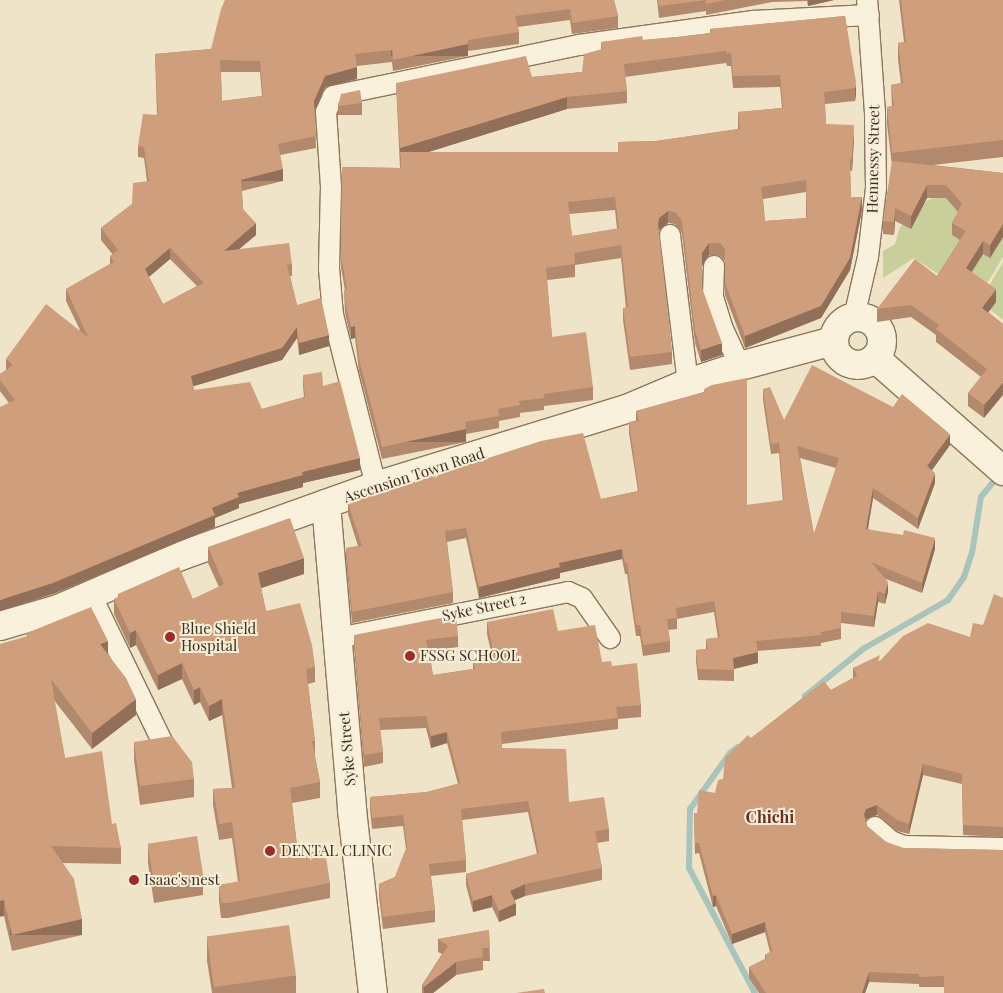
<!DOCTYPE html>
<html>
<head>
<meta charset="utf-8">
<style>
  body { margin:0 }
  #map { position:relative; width:1003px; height:993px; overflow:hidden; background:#f0e4c8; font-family:"Playfair Display",serif }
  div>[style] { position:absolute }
  .green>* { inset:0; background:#c9cf9b }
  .stream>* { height:6px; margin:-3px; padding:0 3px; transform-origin:3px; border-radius:3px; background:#a9c4bc }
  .roads { filter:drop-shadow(1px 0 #8d765c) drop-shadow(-1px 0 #8d765c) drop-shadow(0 1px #8d765c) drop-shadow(0 -1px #8d765c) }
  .minor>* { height:20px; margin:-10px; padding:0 10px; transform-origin:10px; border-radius:10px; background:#faf1dc }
  .secondary>* { height:28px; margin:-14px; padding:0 14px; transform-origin:14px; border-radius:14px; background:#faf1dc }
  .secondary>.ring { margin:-14px; padding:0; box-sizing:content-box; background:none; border:28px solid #faf1dc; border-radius:50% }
  .wall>* { inset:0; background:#b2896c; transform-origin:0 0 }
  .shaded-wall>* { inset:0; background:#916f58; transform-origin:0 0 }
  .building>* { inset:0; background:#cf9f7d; transform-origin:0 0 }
  .dots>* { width:14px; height:14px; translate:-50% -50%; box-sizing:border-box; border:2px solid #f7eed8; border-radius:50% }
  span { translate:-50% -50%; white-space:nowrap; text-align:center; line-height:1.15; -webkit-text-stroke:4px #f7eed8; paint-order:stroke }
  .street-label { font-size:15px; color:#3d2e20 }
  .poi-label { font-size:15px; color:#3d2e20 }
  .left { translate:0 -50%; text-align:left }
  .neighbourhood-label { font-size:16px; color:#6b2e1e; font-weight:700 }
</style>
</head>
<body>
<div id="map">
  <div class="green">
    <i style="clip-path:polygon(981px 178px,1003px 180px,1003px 257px,977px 300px,914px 258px,883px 278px,883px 251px,895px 244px,900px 227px,928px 200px)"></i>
    <i style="clip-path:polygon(1003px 262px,1003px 320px,980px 301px)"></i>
  </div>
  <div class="stream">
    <i style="left:805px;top:696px;width:75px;rotate:-39deg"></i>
    <i style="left:863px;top:649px;width:98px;rotate:-30deg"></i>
    <i style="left:948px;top:600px;width:28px;rotate:-55deg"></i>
    <i style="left:964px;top:577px;width:25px;rotate:-72deg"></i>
    <i style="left:972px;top:553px;width:57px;rotate:-80.9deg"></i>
    <i style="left:981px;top:497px;width:27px;rotate:-51deg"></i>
    <i style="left:738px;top:747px;width:10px;rotate:143deg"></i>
    <i style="left:730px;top:753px;width:69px;rotate:125.5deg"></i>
    <i style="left:690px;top:809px;width:59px;rotate:91deg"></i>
    <i style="left:689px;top:868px;width:141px;rotate:62.2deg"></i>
  </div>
  <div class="roads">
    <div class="minor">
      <i style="left:670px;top:235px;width:149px;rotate:83.1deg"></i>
      <i style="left:714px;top:266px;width:31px;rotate:92deg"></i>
      <i style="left:713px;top:297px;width:31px;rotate:73deg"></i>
      <i style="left:722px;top:327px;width:43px;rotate:65.2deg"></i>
      <i style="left:854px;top:317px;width:62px;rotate:-76.9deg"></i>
      <i style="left:868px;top:257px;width:69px;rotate:-83.4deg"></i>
      <i style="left:876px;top:188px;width:75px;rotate:-90.8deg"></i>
      <i style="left:875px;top:113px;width:113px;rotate:-94deg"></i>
      <i style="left:376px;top:486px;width:176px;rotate:-104.1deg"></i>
      <i style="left:333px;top:315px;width:47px;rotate:-94.9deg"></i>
      <i style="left:329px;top:268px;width:81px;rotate:-88.6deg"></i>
      <i style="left:331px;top:187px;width:75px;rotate:-93.8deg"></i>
      <i style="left:326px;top:112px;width:17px;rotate:-66deg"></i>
      <i style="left:333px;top:96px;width:251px;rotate:-11.7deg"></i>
      <i style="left:579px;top:45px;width:176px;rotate:-7.9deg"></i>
      <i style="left:753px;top:21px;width:116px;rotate:-3deg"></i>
      <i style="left:91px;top:595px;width:165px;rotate:64.1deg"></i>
      <i style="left:338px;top:638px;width:235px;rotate:-11.3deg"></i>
      <i style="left:568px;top:592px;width:15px;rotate:23deg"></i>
      <i style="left:582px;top:598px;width:49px;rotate:55deg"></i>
      <i style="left:875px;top:827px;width:21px;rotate:41deg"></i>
      <i style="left:891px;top:841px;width:14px;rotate:21deg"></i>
      <i style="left:904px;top:846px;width:99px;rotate:1.2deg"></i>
    </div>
    <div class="secondary">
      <i class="ring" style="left:834px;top:317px;width:20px;height:20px"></i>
      <i style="left:875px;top:358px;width:171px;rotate:41.4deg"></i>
      <i style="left:326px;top:504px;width:307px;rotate:85.1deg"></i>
      <i style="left:352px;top:810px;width:184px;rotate:83.5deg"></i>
      <i style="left:0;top:626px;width:60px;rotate:-16.3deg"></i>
      <i style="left:58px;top:609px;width:136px;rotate:-23.4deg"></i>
      <i style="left:183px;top:555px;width:205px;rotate:-19.7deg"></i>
      <i style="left:376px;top:486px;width:263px;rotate:-17.1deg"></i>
      <i style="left:627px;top:409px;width:66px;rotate:-23.1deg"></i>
      <i style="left:688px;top:383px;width:55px;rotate:-18.1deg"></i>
      <i style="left:740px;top:366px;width:96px;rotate:-15deg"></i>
    </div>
  </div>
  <div class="wall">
    <i style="clip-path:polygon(evenodd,614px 0,618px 16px,618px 28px,572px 34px,570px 20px,518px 27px,519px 32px,519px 44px,468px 51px,468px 56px,393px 71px,392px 62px,357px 66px,357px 79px,325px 87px,315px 111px,316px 148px,280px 155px,283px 181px,242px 191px,243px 209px,256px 235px,239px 249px,292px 264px,292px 276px,290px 276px,297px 305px,329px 346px,299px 355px,297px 338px,282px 360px,193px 386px,194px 390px,262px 409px,304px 397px,303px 386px,303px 375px,323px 386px,360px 470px,303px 483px,303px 487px,239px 504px,239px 508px,215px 518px,215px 527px,53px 594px,9px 403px,0 391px,0 374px,6px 370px,6px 359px,80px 330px,66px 301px,66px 289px,110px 264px,110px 256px,113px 255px,101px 240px,101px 228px,132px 204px,147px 181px,144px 158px,138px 157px,138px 146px,157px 115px,155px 54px,211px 49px,614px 0,221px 72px,260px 72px,262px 96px,222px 101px,221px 72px,614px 0,170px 259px,197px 286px,163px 304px,149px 277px,170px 259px)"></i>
    <i style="clip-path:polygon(657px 0,834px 0,808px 6px,807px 1px,772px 2px,706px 15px,706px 11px,659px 18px)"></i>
    <i style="clip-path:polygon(899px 0,1003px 0,1003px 157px,933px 165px,1003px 173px,1003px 237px,990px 258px,983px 254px,972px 272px,996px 302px,988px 312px,1003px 324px,984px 418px,968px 406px,968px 393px,981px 377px,936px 342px,936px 335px,911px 317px,877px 322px,877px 309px,937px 276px,960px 240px,952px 235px,952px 223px,958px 212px,946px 198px,927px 198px,911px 229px,895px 221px,894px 235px,883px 234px,883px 221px,892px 165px,887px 124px,887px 107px,892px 106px,891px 85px,901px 83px,898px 60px,898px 43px,904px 42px)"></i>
    <i style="clip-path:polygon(evenodd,845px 16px,856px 94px,855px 101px,825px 104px,826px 124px,854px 138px,852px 171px,850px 171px,851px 197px,862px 210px,850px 270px,821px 318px,745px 348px,725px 295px,725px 261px,720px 256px,709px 255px,702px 266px,702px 288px,722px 355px,701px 362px,695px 343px,682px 234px,675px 224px,668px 223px,659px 230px,659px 232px,672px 352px,672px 364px,630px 370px,623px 320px,623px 308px,626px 308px,621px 258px,575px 265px,575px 277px,547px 280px,552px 337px,593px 387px,593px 400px,544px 406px,544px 410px,520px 413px,520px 417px,499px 421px,499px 428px,466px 434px,466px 442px,382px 459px,359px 371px,355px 338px,351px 339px,345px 313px,344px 290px,345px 290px,341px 268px,342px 167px,400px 168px,396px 83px,532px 77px,582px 72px,601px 50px,601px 42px,643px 40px,677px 37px,710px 33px,710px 29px,845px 16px,726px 63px,727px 66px,731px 66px,733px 88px,780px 87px,782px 108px,738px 112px,738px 129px,656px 141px,618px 142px,618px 152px,427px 152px,567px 109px,627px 103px,627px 91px,625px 77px,726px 63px,845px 16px,806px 192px,806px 218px,765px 221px,763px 199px,806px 192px,845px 16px,615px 210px,617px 229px,572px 236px,569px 214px,615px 210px)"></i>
    <i style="left:362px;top:103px;width:12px;height:24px;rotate:90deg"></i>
    <i style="clip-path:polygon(evenodd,704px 389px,747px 505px,783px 501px,779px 453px,771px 454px,763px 400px,763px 389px,784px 420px,950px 445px,932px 470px,935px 483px,918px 529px,873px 498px,868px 529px,935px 549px,922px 593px,886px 579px,888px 592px,885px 604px,878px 602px,874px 627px,841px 623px,841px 639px,821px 643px,821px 646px,757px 651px,758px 663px,734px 669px,734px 681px,698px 680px,696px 661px,696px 650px,706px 649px,706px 639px,718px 638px,714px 612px,677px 619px,677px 629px,668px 630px,670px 641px,670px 652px,643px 656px,640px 636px,636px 636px,627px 574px,625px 574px,622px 559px,560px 573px,560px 578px,479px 598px,466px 538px,447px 542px,453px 592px,453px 603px,352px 623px,346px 559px,346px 548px,358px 546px,348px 514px,348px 503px,601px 499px,638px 491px,629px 433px,629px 422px,636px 421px,636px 411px,704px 392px,704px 389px,800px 458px,836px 468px,814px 534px,800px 458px)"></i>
    <i style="clip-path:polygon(208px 547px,304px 574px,261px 588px,266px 611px,315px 667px,315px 682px,308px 684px,315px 741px,315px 756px,320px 782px,320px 798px,292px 803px,298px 854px,330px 883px,330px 898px,228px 918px,221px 918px,219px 901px,219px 885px,238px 882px,232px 838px,219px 840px,213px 805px,213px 789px,232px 788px,222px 715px,209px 721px,200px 702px,194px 705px,182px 679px,158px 690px,136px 645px,130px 648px,114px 614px,114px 599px,118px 597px,118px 594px,193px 599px,219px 587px,208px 563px)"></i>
    <i style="clip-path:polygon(1003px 598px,1003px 837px,963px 835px,962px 784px,923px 775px,909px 834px,897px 831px,877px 815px,866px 819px,866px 821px,867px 826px,886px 842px,903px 848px,1003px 850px,944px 987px,919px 987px,919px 984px,869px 982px,865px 993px,759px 993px,749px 978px,749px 967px,765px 959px,765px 955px,770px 952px,765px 932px,732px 944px,716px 906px,713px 907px,699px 853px,695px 854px,694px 813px,697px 813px,715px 793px,751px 738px,831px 690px,853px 678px,853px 668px,970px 637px,983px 625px)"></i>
    <i style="clip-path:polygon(487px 622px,558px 631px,602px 662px,612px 666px,641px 705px,641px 717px,618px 719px,618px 729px,502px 744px,502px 748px,569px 802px,609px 829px,609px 841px,597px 843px,602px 868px,602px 880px,525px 896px,515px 900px,516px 915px,499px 922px,492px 907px,473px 912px,466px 885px,466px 874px,537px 854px,528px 812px,462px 820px,466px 860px,466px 872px,431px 876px,435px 910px,435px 922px,383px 929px,379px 896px,379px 884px,395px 877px,406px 849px,403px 826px,372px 829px,370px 809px,370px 797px,427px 792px,458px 784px,447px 743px,431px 748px,426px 728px,380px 730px,383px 752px,383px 763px,364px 767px,354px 647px,354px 635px,458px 636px,458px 647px,429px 651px,433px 675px,473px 669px,473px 660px,492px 656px,487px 634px)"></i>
    <i style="clip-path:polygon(27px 633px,108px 654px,136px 715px,92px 749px,54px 700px,65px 758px,112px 824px,121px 848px,121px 864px,62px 863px,82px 935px,12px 951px,4px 916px,0 917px)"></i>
    <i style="clip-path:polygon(134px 742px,194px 779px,194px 797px,140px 805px,134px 760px)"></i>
    <i style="clip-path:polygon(148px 844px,203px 876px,203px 895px,154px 903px,148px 863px)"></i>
    <i style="clip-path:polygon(489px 930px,490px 961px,483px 961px,483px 970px,456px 975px,433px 993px,422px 993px,422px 985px,442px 954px,438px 952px,438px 939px)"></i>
    <i style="clip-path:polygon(207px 937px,296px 976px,296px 993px,212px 993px,207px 961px)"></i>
  </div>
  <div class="shaded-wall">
    <i style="clip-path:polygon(808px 0,834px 0,808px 6px)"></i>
    <i style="left:468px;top:44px;width:12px;height:77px;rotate:90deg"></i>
    <i style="clip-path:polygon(357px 67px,357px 79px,325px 87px,314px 112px,314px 101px,325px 76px)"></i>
    <i style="clip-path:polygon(856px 82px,856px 94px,855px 101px,855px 88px)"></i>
    <i style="clip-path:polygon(567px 97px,567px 109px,400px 161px,400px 152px,400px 161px,400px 148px)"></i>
    <i style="clip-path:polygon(854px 125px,854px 138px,852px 171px,852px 159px)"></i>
    <i style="left:283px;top:169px;width:12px;height:43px;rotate:90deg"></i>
    <i style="clip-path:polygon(927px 185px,927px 198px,911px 229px,911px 216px)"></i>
    <i style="clip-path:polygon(862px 197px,862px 210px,850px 270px,821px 318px,745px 348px,745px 336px)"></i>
    <i style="clip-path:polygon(895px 208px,895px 221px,894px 235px,894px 222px)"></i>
    <i style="clip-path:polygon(668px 211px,668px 223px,659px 230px,658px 236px,658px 224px,659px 218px)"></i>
    <i style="clip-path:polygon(256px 223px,256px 235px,224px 262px,224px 251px)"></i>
    <i style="clip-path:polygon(1003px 224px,1003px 237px,990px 258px,990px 245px)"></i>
    <i style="clip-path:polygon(983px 241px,983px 254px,966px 280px,966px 268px)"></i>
    <i style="clip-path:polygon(709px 243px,709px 255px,702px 266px,702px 253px)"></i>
    <i style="clip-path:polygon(170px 248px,170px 259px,145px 280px,145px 269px)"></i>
    <i style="clip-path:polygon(996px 289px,996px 302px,982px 321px,982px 308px)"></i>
    <i style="clip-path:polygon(355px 326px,355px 338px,351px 339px,351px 327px)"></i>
    <i style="clip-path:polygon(297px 327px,297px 338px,282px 360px,191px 387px,191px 376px)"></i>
    <i style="clip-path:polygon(329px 335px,329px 346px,299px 355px,299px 343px)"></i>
    <i style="clip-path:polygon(722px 343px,722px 355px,701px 362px,701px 350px)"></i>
    <i style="clip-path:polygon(1003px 382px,1003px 395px,984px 418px,984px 405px)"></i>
    <i style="left:466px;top:429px;width:13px;height:86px;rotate:90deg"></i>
    <i style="clip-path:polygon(950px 434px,950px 445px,927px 477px,927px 466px)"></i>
    <i style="clip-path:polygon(360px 458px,360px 470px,303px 483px,303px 487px,239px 504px,239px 508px,215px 518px,215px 527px,53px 594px,0 611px,0 600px,212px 508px,237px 493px,302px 472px)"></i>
    <i style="clip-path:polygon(935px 473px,935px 483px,918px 529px,918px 518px)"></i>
    <i style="clip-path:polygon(873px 488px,873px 498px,866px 539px,866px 529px)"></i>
    <i style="clip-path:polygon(935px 538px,935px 549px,922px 593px,922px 583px)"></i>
    <i style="clip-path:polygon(622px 549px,622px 559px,560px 573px,560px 578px,479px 598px,479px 587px,559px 563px)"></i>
    <i style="clip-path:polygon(304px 558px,304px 574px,258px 589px,258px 573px)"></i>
    <i style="clip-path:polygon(888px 582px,888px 592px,885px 604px,885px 594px)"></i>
    <i style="clip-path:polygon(878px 591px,878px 602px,874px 627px,874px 616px)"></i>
    <i style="clip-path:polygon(136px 630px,136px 645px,130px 648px,130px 633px)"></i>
    <i style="clip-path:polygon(108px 641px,108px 657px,100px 644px)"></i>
    <i style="clip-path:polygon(758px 652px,758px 663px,733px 669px,733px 658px)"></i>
    <i style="clip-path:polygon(182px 663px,182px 679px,158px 690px,158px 675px)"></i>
    <i style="clip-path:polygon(200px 687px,200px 702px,194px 705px,194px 690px)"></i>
    <i style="clip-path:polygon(136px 699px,136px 715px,92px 749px,92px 733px)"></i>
    <i style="clip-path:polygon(222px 699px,222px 715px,209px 721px,209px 706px)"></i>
    <i style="clip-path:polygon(447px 732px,447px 743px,431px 748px,431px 736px)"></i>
    <i style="clip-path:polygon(923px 764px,923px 775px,909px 834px,909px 824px)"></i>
    <i style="clip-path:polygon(877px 805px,877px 815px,866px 819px,864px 824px,864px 814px,866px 809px)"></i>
    <i style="clip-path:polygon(525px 884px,525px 896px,510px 902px,510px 891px)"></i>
    <i style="clip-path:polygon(492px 895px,492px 907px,473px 912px,473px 901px)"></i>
    <i style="clip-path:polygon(716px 895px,716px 906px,713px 907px,713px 896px)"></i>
    <i style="left:4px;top:900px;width:16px;height:4px;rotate:90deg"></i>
    <i style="clip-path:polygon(516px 903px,516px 915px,499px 922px,499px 911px)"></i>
    <i style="left:82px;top:919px;width:16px;height:72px;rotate:90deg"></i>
    <i style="clip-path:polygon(765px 922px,765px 932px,732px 944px,732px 934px)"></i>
    <i style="clip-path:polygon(456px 962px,456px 975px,433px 993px,424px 993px,424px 987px)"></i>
    <i style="clip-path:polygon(869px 972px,869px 982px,865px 993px,862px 993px)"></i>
  </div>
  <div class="building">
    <i style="clip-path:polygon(evenodd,225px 0,614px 0,618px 16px,572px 23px,570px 9px,515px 16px,519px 32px,468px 40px,468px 44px,393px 60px,392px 50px,355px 54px,357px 67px,325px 76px,314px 101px,316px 136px,278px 144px,283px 169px,241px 180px,243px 209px,256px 223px,224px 251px,289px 243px,292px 264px,287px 265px,297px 305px,321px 298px,329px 335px,299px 343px,297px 327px,282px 348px,191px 376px,194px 390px,250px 382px,262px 409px,305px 397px,303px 375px,322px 372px,323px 386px,340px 381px,360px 458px,302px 472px,303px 475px,237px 493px,239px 497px,212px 508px,215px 515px,53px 583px,0 600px,0 407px,15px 400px,0 380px,0 374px,13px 365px,6px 359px,46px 304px,88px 337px,66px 289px,114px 262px,110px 256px,118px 250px,101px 228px,132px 204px,133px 183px,149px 181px,144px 147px,138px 146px,143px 114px,158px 115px,155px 54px,211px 49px,221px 9px,225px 0,220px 60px,260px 61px,263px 96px,222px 101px,220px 60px,225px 0,170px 248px,204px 283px,163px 304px,145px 269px,170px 248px)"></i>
    <i style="clip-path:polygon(658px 0,706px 0,659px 6px)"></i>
    <i style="clip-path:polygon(706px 0,725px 0,706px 4px)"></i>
    <i style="clip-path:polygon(901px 0,1003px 0,1003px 140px,892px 153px,887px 107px,894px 106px,891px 85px,903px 83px,898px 43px,906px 42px)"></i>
    <i style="clip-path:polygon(evenodd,845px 16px,856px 82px,855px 88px,824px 92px,826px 124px,854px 125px,852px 159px,850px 159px,851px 197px,862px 197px,850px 258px,821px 306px,745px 336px,725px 283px,725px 249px,720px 243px,709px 243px,702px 253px,702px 288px,722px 343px,701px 350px,695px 330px,682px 221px,675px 212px,668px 211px,659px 218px,658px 224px,672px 352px,630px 357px,623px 308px,628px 307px,621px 245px,574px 253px,575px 264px,546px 268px,552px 337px,586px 332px,593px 387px,544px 394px,544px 398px,519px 401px,520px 405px,498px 409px,499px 416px,465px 422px,466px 429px,382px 447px,359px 359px,355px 326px,351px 327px,345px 301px,344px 290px,347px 289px,341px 255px,342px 167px,401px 168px,400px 152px,618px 152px,618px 142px,656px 141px,740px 129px,738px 112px,783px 108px,780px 75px,733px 76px,731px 53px,727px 54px,726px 51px,624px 64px,627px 91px,567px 97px,400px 148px,396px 83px,526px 56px,532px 77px,582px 72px,584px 54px,602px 49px,601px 42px,642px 36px,643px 40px,677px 37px,711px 33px,710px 29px,845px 16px,806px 180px,807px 218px,765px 221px,761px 187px,806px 180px,845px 16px,615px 197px,619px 228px,572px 236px,568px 202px,615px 197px)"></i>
    <i style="clip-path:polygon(360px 90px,362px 103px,338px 106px,341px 94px)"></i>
    <i style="clip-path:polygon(892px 161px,1003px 173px,1003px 224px,990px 245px,983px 241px,966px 268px,996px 289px,982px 308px,1003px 324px,1003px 382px,984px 405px,968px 393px,987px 369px,936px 329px,939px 325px,911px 305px,877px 309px,915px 259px,937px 276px,966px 231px,952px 223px,962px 204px,946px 185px,927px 185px,911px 216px,895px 208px,894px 222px,883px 221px)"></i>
    <i style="clip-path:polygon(evenodd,812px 365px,893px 407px,902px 394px,950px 434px,927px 466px,935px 473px,918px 518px,873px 488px,866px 529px,903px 535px,904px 530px,935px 538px,922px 583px,871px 562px,888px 582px,885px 594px,878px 591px,874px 616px,841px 612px,841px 628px,821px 632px,821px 635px,756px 641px,758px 652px,733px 658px,734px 670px,698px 669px,696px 650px,708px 649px,706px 639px,720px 637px,714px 601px,676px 608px,677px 618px,667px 619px,670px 641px,643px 645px,640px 625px,636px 625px,627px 563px,625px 563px,622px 549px,559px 563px,560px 567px,479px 587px,466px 528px,445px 531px,453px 592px,352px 612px,346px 548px,362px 546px,348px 503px,541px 441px,583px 433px,601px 499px,639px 491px,629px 422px,639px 421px,636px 411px,705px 392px,704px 389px,712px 385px,747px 378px,747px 505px,784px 500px,779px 443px,771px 444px,763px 389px,770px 387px,784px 420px,812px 365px,797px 446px,839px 458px,814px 534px,797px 446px)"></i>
    <i style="clip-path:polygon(290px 518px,304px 558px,258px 573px,266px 611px,300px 603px,312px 645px,315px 667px,306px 669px,315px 741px,312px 741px,320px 782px,290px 788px,298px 854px,325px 850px,330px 883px,228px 903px,221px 903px,219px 885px,240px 881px,232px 822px,219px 824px,213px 789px,235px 788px,222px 699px,209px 706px,200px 687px,194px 690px,182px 663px,158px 675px,136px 630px,130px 633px,114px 599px,119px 597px,118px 594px,179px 567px,193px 599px,224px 584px,208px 547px)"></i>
    <i style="clip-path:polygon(994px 594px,1003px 598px,1003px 827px,963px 825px,962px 774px,923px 764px,909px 824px,897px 820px,877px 805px,866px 809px,864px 814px,867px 826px,886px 842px,903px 848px,1003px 850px,1003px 993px,944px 993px,944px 976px,919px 977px,919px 974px,869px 972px,862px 993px,766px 993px,749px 967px,767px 958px,765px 955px,772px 951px,765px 922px,732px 934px,716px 895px,713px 896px,699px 843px,695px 843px,694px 813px,697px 813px,699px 790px,715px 793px,718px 780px,723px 779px,725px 758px,748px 735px,751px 738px,824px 681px,831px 690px,857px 676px,853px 668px,880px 655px,878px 663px,903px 636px,928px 623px,970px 637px,973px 623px,983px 625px)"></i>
    <i style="clip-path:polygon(91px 607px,108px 641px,100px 644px,126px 678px,136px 699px,92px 733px,51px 679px,65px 758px,102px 751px,112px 824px,116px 823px,121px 848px,51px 846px,74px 879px,82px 919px,12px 935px,4px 900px,0 901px,0 644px,28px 636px,27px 633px)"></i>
    <i style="clip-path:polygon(553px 609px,558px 631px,595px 625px,602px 662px,611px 661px,612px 666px,637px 663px,641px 705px,616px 707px,618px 718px,501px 732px,502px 748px,566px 749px,569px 802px,604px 797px,609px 829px,595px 831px,602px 868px,525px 884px,510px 891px,516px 903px,499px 911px,492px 895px,473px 901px,466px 874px,539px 853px,528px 801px,461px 809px,466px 860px,429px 864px,435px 910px,383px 917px,379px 884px,395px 877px,407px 846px,403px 815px,372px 818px,370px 797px,427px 792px,460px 783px,447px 732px,431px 736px,426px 716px,379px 718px,383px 752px,364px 755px,354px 635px,456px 615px,458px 636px,426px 640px,433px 675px,475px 669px,473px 660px,494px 655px,487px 622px)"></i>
    <i style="clip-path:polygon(172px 736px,192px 762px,194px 779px,140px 786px,134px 742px)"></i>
    <i style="left:197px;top:836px;width:40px;height:50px;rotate:81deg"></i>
    <i style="left:289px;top:925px;width:51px;height:83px;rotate:82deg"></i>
    <i style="clip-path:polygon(489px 930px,490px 948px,482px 948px,483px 957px,456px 962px,424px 987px,422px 985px,448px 946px,438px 939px)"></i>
    <i style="clip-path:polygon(544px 989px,545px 993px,516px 993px)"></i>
  </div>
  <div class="dots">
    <i style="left:170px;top:637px;background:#9e2a2b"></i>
    <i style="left:410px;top:656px;background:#9e2a2b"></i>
    <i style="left:270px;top:851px;background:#9e2a2b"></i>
    <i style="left:134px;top:880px;background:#9e2a2b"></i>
  </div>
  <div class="street-label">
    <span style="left:873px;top:159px;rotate:-89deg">Hennessy Street</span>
    <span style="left:414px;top:475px;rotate:-18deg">Ascension Town Road</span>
    <span style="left:484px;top:607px;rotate:-12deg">Syke Street 2</span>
    <span style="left:347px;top:749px;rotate:-95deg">Syke Street</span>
  </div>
  <div class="poi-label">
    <span class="left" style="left:181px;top:637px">Blue Shield<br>Hospital</span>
    <span class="left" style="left:420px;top:656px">FSSG SCHOOL</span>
    <span class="left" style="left:281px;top:851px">DENTAL CLINIC</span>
    <span class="left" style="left:144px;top:880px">Isaac's nest</span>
  </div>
  <div class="neighbourhood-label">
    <span style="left:770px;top:817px">Chichi</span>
  </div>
</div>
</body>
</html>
